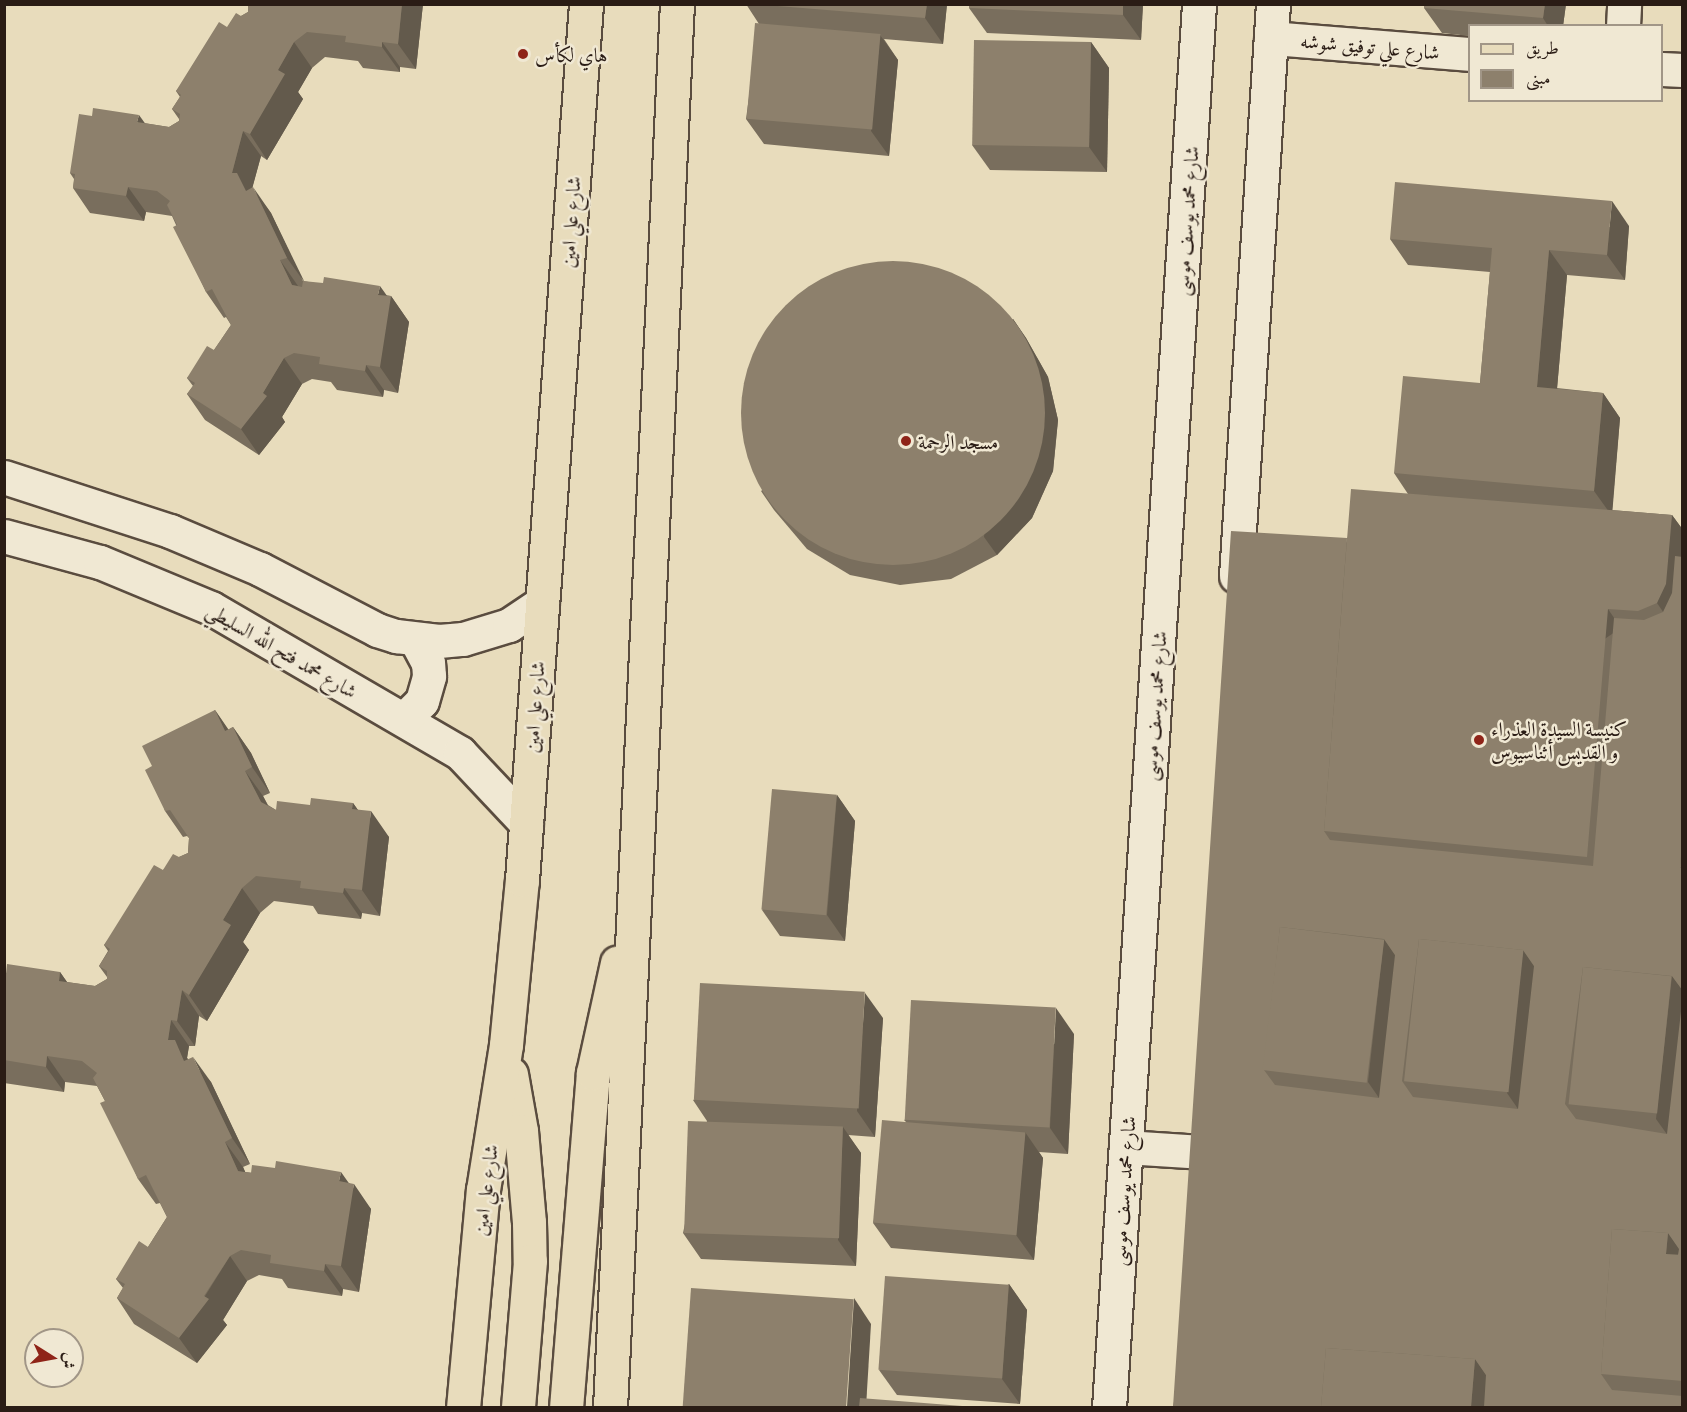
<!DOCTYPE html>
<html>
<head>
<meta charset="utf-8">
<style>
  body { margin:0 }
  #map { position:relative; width:1687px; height:1412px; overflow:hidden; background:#e8dcbc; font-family:"Gentium Book Plus",Amiri,serif }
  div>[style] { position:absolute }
  .roads { filter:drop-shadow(2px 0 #5a4c3f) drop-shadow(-2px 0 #5a4c3f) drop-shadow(0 2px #5a4c3f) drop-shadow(0 -2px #5a4c3f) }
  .minor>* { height:33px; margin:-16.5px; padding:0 16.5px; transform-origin:16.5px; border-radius:16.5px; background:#f0e8d3 }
  .major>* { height:33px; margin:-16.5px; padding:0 16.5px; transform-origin:16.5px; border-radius:16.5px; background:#e8dcbc }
  .wall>* { inset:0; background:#796e5d }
  .shaded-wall>* { inset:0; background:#635a4c; transform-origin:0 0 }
  .building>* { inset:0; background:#8d806c; transform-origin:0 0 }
  .round { border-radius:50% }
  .dots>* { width:16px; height:16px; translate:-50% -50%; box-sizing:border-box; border:3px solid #f0e8d3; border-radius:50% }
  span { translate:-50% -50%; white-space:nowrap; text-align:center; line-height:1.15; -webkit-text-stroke:5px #f0e8d3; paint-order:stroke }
  .street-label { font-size:20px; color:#2a1c15 }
  .poi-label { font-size:20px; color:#2a1c15 }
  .left { translate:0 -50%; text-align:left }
  .frame { position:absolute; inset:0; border:6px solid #2a1c15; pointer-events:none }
  .legend { position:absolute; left:1468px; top:24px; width:195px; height:78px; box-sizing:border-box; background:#f0e8d3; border:2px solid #a19687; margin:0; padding:8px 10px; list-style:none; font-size:18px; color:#2a1c15 }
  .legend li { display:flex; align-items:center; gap:12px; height:30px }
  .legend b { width:30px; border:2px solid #a19687 }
  .north { position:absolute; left:24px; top:1328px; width:60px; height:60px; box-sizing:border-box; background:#f0e8d3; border:2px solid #a19687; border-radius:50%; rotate:101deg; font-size:16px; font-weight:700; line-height:24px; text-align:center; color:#2a1c15 }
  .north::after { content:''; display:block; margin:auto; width:21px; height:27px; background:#8f2418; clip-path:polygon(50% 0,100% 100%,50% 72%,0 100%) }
</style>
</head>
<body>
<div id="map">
  <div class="roads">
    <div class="minor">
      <i style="left:1623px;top:26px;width:22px;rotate:-87deg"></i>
      <i style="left:1271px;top:38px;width:200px;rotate:4.6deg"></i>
      <i style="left:1662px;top:69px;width:20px;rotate:3deg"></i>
      <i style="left:4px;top:477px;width:175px;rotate:18deg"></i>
      <i style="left:170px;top:531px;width:98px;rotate:22.9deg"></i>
      <i style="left:260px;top:569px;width:132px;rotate:27.5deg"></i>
      <i style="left:377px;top:630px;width:20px;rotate:18deg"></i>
      <i style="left:396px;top:636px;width:43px;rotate:6.6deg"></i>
      <i style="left:439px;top:641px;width:24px;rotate:-5deg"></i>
      <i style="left:463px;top:639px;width:48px;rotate:-16.9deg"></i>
      <i style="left:509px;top:625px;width:40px;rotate:-34deg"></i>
      <i style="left:4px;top:536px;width:99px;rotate:15.2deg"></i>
      <i style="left:100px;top:562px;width:120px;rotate:22.5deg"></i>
      <i style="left:211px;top:608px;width:288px;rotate:30.2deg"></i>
      <i style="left:460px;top:753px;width:96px;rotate:46.7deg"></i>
      <i style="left:1236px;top:576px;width:573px;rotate:-86.3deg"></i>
      <i style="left:404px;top:719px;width:25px;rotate:-45deg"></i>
      <i style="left:422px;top:701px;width:26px;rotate:-74deg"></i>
      <i style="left:429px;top:676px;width:13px;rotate:-94deg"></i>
      <i style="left:428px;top:663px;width:27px;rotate:-118deg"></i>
      <i style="left:1126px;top:1147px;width:109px;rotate:3.7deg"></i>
      <i style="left:1109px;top:1408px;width:1407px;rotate:-86.33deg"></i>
    </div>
    <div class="major">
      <i style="left:511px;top:1074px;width:58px;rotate:80deg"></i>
      <i style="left:521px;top:1131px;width:91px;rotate:85deg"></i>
      <i style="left:529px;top:1222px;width:39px;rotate:89deg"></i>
      <i style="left:530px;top:1261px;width:147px;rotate:94.7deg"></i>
      <i style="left:463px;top:1408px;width:219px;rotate:-84.8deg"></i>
      <i style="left:483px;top:1190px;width:147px;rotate:-81deg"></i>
      <i style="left:506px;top:1045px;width:166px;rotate:-84.5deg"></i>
      <i style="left:522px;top:880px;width:878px;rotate:-85.82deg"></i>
      <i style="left:566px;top:1408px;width:336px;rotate:-85.4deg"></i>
      <i style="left:593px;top:1073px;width:113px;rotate:-77.7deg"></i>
      <i style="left:610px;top:1408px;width:1406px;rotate:-87.27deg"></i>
    </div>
  </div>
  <div class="wall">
    <i style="clip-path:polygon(248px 4px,423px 4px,416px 69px,400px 67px,400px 72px,363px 68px,358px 61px,325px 57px,312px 68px,298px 92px,303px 99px,267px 160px,261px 156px,252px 188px,271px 213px,303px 281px,391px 296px,409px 322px,398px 393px,384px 390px,383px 397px,337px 390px,331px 382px,312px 379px,302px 384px,282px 417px,285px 422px,259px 455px,205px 420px,187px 394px,193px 386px,187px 378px,214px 350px,231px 325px,226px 317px,224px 318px,206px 292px,172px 216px,146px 212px,144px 221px,90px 213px,73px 188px,74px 179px,70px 173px,144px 123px,169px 127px,179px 121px,179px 119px,172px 109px,180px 97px,176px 91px,241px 16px,248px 12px)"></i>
    <i style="clip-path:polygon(746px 4px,947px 4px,943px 44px,884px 39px,898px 60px,889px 156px,764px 144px,746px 119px,759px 24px)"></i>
    <i style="clip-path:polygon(1143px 4px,1141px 40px,987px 33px,969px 8px)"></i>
    <i style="clip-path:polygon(1566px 4px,1563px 26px,1470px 26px,1470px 36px,1442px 33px,1424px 8px)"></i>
    <i style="clip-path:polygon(1091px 42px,1109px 68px,1107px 172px,990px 170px,972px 145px)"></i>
    <i style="clip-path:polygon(1629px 226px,1625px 280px,1567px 275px,1557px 388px,1603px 393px,1620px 418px,1612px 510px,1672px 515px,1683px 530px,1683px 1407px,1173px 1407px,1347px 538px,1408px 494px,1394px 473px,1480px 383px,1490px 272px,1408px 265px,1390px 239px)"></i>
    <i style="clip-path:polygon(1013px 319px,1026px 338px,1048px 377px,1058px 420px,1053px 471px,1032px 518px,997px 555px,951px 579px,900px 585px,850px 575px,807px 549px,774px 510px,761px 491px)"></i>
    <i style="clip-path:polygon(215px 710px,228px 730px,233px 727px,251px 753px,270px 793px,263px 796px,268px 805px,276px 810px,310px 805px,353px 803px,358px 810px,389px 837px,380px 916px,362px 913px,361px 919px,318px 914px,313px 906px,274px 901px,260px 913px,243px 942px,249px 950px,207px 1021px,199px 1016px,195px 1046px,189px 1046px,187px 1058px,211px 1082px,250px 1164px,243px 1167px,245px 1172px,349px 1183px,371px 1209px,359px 1292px,343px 1289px,342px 1296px,288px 1288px,282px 1279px,259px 1275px,247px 1281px,223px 1320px,227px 1325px,197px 1363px,134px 1324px,117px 1298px,123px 1288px,116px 1279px,148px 1247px,167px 1217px,160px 1203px,156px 1204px,138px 1179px,105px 1101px,97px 1086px,65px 1082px,64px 1092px,4px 1083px,4px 973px,60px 972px,67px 982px,95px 986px,107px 979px,107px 977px,99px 966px,108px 951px,104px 945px,163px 870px,179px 857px,188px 853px,189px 838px,187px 836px,183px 837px,165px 811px,152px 766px)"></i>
    <i style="clip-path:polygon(837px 795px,855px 821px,845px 941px,780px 936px,762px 910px)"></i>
    <i style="clip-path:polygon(883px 1018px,875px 1137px,848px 1135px,861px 1153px,856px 1266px,701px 1259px,683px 1233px,707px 1121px,693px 1100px)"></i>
    <i style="clip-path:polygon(1074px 1034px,1068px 1154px,1039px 1152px,1043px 1158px,1034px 1260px,891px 1248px,873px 1223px,906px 1122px,904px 1120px)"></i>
    <i style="clip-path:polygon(1009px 1284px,1027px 1310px,1020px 1404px,897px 1395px,879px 1370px)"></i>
  </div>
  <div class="shaded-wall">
    <i style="clip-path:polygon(402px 4px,423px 4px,416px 69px,398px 44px)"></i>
    <i style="clip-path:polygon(927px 4px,947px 4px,943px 44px,925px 18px)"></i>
    <i style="clip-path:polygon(1123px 4px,1143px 4px,1141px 40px,1123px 15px)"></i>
    <i style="clip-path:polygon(1545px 4px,1566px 4px,1563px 26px,1548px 26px,1543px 18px)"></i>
    <i style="clip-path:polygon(880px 35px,898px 60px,889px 156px,871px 131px)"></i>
    <i style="clip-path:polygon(294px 42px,312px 68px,298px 92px,303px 99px,267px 160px,250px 134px,278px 70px)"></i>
    <i style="clip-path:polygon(382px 42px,400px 67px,400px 72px,382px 47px)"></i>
    <i style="clip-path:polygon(1091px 42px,1109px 68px,1107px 172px,1089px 147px)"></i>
    <i style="clip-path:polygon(139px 115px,157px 140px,137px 122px)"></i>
    <i style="clip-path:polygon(243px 131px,261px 156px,251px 193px,263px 217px,232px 173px)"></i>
    <i style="clip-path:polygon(128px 187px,146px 212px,144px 221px,126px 196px)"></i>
    <i style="clip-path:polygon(253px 187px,271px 213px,305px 283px,287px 258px)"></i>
    <i style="clip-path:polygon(1612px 201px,1629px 226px,1625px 280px,1607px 255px)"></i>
    <i style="clip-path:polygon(1549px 250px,1567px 275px,1555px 412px,1537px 387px)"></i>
    <i style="clip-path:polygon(280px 260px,298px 286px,292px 285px)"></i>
    <i style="clip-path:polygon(380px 286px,390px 300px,391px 296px,409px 322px,398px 393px,380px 367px,378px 295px)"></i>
    <i style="clip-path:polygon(1013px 319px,1026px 338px,1048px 377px,1058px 420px,1053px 471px,1032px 518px,997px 555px,984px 537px)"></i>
    <i style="clip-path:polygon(284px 358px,302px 384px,282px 417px,285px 422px,259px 455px,241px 429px)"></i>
    <i style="clip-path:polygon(366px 365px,384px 390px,383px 397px,365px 371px)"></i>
    <i style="clip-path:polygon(1603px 393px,1620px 418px,1612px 516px,1594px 491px)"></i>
    <i style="clip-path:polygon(1672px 515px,1683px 530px,1683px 562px,1670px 622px,1657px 603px)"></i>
    <i style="left:1608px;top:609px;width:23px;height:249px;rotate:56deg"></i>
    <i style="clip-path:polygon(215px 710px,233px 736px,225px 731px)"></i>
    <i style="clip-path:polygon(233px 727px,251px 753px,270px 793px,252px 767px)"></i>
    <i style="clip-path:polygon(245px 771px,263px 796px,279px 828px,261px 802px)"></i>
    <i style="clip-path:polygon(837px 795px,855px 821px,845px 941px,827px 915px)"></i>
    <i style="clip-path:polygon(353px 803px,369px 826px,371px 811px,389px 837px,380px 916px,362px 890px,352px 809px)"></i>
    <i style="clip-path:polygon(242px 888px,260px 913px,243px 942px,249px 950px,207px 1021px,189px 995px,223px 920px)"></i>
    <i style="clip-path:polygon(344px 888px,362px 913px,361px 919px,343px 893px)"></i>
    <i style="clip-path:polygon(1384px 939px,1402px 965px,1386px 1108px,1368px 1082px)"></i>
    <i style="clip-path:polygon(1523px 950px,1541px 976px,1525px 1119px,1507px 1093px)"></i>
    <i style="clip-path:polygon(60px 972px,78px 998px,59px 981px)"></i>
    <i style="clip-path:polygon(1672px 976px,1683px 991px,1674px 1144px,1656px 1119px)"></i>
    <i style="clip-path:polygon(182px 990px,199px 1016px,195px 1046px,177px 1021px)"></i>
    <i style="clip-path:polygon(865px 993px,883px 1018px,875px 1137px,857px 1111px)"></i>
    <i style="clip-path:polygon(1056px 1008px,1074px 1034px,1068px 1154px,1050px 1128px)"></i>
    <i style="clip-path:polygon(171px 1020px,189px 1046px,187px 1058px,193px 1066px,202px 1087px,168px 1040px)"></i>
    <i style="clip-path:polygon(47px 1056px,65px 1082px,64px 1092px,46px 1067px)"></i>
    <i style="clip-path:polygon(193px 1057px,211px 1082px,250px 1164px,232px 1138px)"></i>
    <i style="clip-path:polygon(843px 1127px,861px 1153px,856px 1266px,838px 1240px)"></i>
    <i style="clip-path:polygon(1025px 1132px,1043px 1158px,1034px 1260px,1016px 1235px)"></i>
    <i style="clip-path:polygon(225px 1142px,243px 1167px,256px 1196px,238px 1171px)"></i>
    <i style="clip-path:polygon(341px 1172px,353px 1189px,354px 1184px,371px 1209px,359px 1292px,341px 1266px,339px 1181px)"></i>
    <i style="clip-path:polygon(1668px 1233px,1683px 1254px,1683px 1270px,1666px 1254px)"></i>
    <i style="clip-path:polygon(230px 1256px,247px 1281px,223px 1320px,227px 1325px,197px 1363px,179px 1338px)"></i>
    <i style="clip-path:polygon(325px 1264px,343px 1289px,342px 1296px,324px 1271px)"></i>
    <i style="clip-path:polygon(1009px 1284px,1027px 1310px,1020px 1404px,1002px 1379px)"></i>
    <i style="clip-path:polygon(854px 1298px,871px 1324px,866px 1407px,847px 1407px)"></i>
    <i style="clip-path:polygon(1475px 1359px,1493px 1385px,1491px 1407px,1471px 1407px)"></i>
  </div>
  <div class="building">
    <i style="clip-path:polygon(248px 4px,402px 4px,398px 44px,382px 42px,382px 47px,345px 42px,346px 36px,307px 32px,294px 42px,278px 70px,285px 74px,250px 134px,243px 131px,232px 173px,237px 173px,246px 191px,253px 187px,287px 258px,280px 260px,292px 285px,302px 287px,303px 281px,323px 283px,324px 277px,380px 286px,378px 295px,391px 296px,380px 367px,366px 365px,365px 371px,319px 364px,320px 357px,294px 353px,284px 358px,263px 393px,267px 396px,241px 429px,187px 394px,195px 383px,187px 378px,207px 346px,214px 350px,231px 325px,212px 289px,206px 292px,173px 227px,177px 225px,167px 205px,170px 201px,157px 191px,128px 187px,126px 196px,73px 188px,75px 174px,70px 173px,79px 114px,92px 116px,93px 108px,139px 115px,137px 122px,169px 127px,179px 121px,180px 114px,172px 109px,181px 95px,176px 91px,219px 22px,227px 27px,236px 13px,241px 16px,248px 12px)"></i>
    <i style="clip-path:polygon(753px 4px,927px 4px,925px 18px)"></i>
    <i style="clip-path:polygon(969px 4px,1123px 4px,1123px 15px,969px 8px)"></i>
    <i style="clip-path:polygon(1424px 4px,1545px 4px,1543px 18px,1424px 8px)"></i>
    <i style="left:755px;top:23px;width:126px;height:96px;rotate:5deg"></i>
    <i style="left:974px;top:40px;width:117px;height:105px;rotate:1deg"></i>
    <i style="clip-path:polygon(1395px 182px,1612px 201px,1607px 255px,1549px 250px,1537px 387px,1603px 393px,1594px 491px,1394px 473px,1403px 376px,1480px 383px,1492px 248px,1390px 239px)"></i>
    <i class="round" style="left:741px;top:261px;width:304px;height:304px"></i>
    <i style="clip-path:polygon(1351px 489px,1672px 515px,1666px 584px,1657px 603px,1638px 611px,1608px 609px,1587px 857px,1324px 831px)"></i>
    <i style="clip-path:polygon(evenodd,1231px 531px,1347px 538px,1324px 831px,1330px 840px,1593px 866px,1614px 618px,1644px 620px,1663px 612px,1672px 593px,1675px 556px,1683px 557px,1683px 835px,1680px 867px,1683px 870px,1683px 991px,1672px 976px,1583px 967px,1565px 1104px,1576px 1119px,1667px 1134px,1683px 994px,1683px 1255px,1678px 1255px,1679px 1249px,1668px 1233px,1612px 1229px,1601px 1374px,1612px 1390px,1683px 1396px,1683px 1407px,1484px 1407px,1486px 1375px,1475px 1359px,1326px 1348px,1321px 1407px,1173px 1407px,1231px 531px,1280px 927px,1384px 939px,1395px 955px,1379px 1098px,1275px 1085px,1264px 1070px,1280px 927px,1231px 531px,1419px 939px,1523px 950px,1534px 966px,1518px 1109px,1413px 1097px,1402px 1081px,1419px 939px)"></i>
    <i style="clip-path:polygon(215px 710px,225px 731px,233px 727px,252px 767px,245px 771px,261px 802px,276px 810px,277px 801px,310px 805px,311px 798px,353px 803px,352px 809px,371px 811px,362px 890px,344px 888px,343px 893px,300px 888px,301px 881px,256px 876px,242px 888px,223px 920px,231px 925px,189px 995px,182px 990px,177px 1021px,171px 1020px,168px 1040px,175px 1040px,184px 1061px,193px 1057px,232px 1138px,225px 1142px,238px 1171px,251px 1173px,252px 1165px,275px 1168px,276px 1161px,341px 1172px,339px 1181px,354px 1184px,341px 1266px,325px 1264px,324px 1271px,270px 1263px,271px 1255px,241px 1250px,230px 1256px,204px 1296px,209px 1299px,179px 1338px,117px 1298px,125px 1284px,116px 1279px,139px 1241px,148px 1247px,167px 1217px,146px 1175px,138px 1179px,100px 1103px,105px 1101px,93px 1078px,97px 1073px,82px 1061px,47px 1056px,46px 1067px,4px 1060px,4px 973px,6px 974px,7px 964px,60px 972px,59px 981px,95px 986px,107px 979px,107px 971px,99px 966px,110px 949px,104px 945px,154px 865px,163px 870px,173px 854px,179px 857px,188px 853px,189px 838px,170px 810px,165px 811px,145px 770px,152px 766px,142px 746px)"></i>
    <i style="left:772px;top:789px;width:65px;height:121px;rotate:5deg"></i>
    <i style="clip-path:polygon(1683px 835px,1683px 867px,1680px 867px)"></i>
    <i style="left:1280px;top:927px;width:105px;height:144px;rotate:7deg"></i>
    <i style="left:1419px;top:939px;width:105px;height:143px;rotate:6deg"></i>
    <i style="left:1583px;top:967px;width:89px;height:138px;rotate:6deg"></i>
    <i style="left:700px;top:983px;width:165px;height:117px;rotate:3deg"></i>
    <i style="left:911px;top:1000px;width:145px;height:120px;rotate:3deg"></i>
    <i style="left:882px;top:1120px;width:144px;height:103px;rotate:5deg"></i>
    <i style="left:688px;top:1121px;width:155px;height:112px;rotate:2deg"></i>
    <i style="clip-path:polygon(1612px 1229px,1668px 1233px,1666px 1254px,1683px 1255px,1683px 1381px,1601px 1374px)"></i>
    <i style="left:885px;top:1276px;width:124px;height:94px;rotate:4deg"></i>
    <i style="left:691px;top:1288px;width:163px;height:119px;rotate:4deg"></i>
    <i style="clip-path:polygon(1326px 1348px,1475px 1359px,1471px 1407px,1321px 1407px)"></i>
    <i style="clip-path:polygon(860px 1398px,975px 1407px,859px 1407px)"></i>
  </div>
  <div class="dots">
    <i style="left:523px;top:54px;background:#8f2418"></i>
    <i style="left:906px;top:441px;background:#8f2418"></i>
    <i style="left:1479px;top:740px;background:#8f2418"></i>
  </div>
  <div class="street-label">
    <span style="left:1370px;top:46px;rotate:5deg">شارع علي توفيق شوشه</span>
    <span style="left:1186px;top:221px;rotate:-86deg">شارع محمد يوسف موسى</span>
    <span style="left:570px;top:222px;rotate:-86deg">شارع علي امين</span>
    <span style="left:282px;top:650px;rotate:30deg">شارع محمد فتح الله السليطي</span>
    <span style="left:1154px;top:706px;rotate:-86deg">شارع محمد يوسف موسى</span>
    <span style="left:534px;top:707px;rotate:-86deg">شارع علي امين</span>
    <span style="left:485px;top:1190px;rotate:-83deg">شارع علي امين</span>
    <span style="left:1123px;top:1191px;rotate:-86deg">شارع محمد يوسف موسى</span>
  </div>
  <div class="poi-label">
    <span class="left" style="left:535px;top:54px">هاي لكأس</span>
    <span class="left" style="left:918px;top:441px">مسجد الرحمة</span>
    <span class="left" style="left:1491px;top:740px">كنيسة السيدة العذراء<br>و القديس أثناسيوس</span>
  </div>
  <div class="frame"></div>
  <ul class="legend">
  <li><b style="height:8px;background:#e8dcbc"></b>طريق</li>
  <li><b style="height:16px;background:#8d806c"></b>مبنى</li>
  </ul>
  <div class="north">ش</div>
</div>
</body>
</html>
